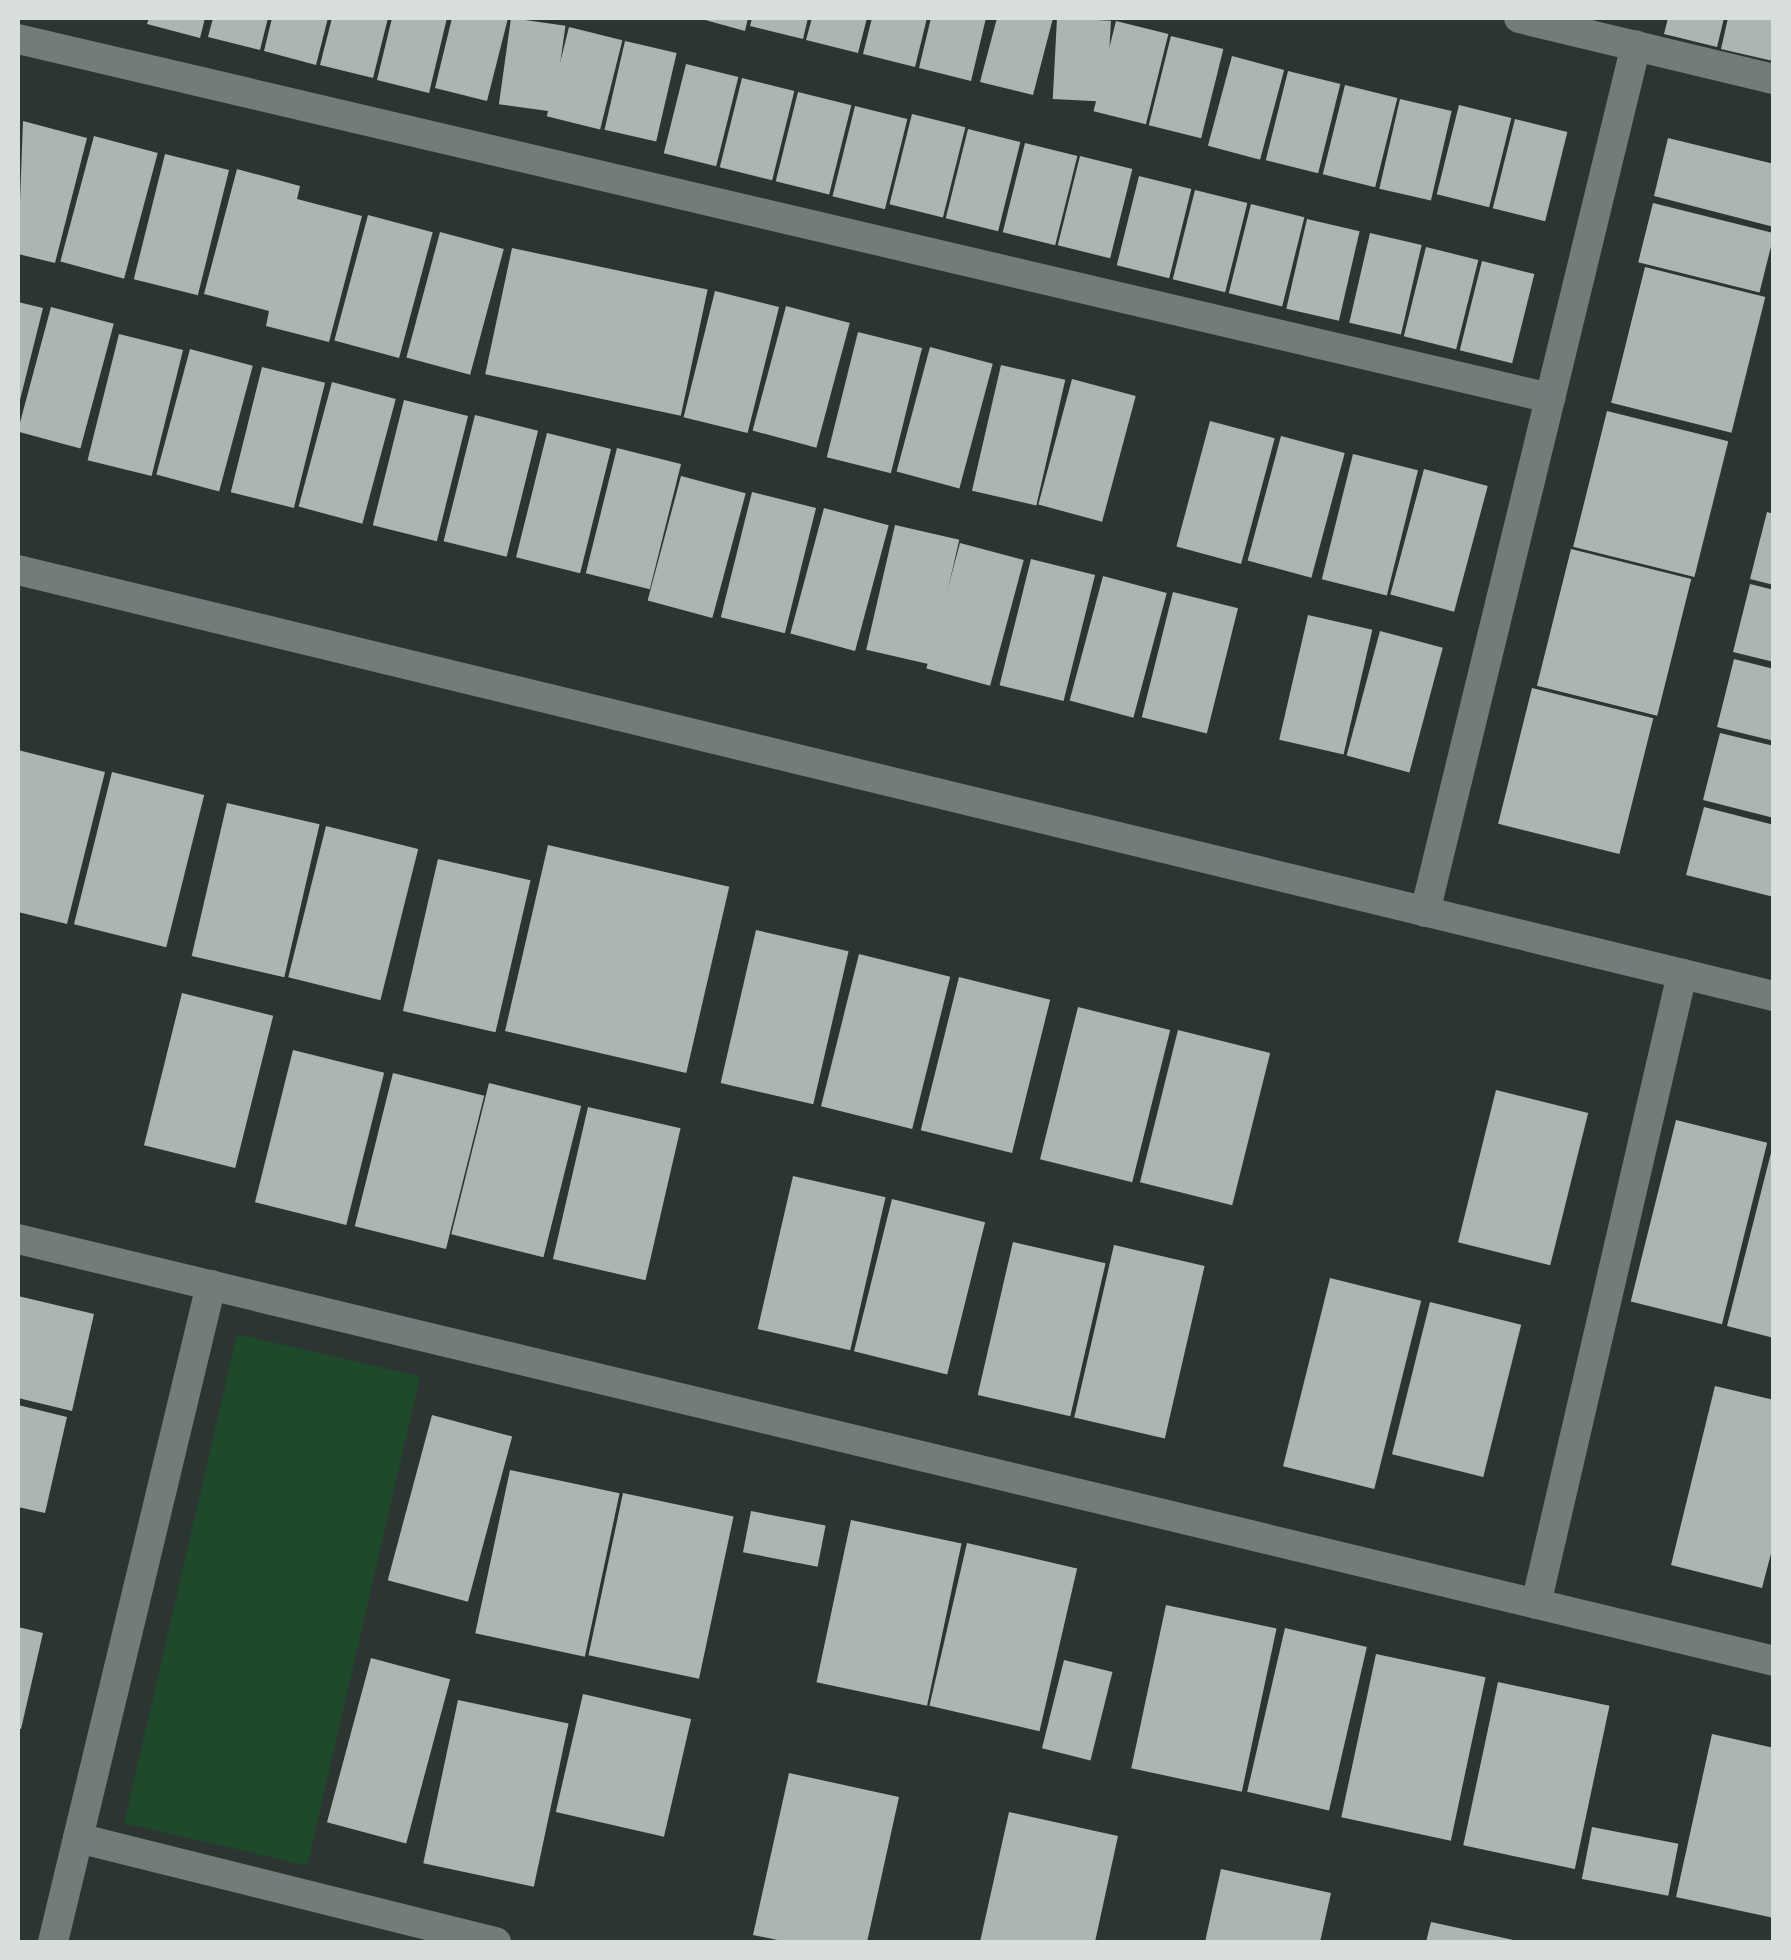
<!DOCTYPE html>
<html>
<head>
<meta charset="utf-8">
<style>
  body { margin:0 }
  #map { position:relative; width:1791px; height:1960px; overflow:hidden; background:#2c3534; font-family:"Fira Sans",sans-serif }
  div>[style] { position:absolute }
  .green>* { inset:0; background:#1f492b; transform-origin:0 0 }
  .building>* { inset:0; background:#abb5b1; transform-origin:0 0 }
  .street>* { height:30px; margin:-15px; padding:0 15px; transform-origin:15px; border-radius:15px; background:#727c7b }
  span { translate:-50% -50%; white-space:nowrap; text-align:center; line-height:1.15; -webkit-text-stroke:10px #2c3534; paint-order:stroke }
  .frame { position:absolute; inset:0; border:20px solid #d8dedd; pointer-events:none }
</style>
</head>
<body>
<div id="map">
  <div class="green">
    <i style="left:237px;top:1334px;width:188px;height:502px;rotate:13deg"></i>
  </div>
  <div class="building">
    <i style="clip-path:polygon(149px 18px,205px 18px,200px 38px,147px 24px)"></i>
    <i style="clip-path:polygon(213px 18px,268px 18px,260px 50px,208px 37px)"></i>
    <i style="clip-path:polygon(272px 18px,328px 18px,316px 65px,264px 51px)"></i>
    <i style="clip-path:polygon(332px 18px,388px 18px,373px 78px,320px 65px)"></i>
    <i style="clip-path:polygon(392px 18px,447px 18px,429px 93px,377px 80px)"></i>
    <i style="clip-path:polygon(452px 18px,508px 18px,487px 101px,435px 88px)"></i>
    <i style="left:511px;top:18px;width:55px;height:87px;rotate:8deg"></i>
    <i style="clip-path:polygon(698px 18px,748px 18px,745px 31px)"></i>
    <i style="clip-path:polygon(752px 18px,808px 18px,803px 39px,750px 26px)"></i>
    <i style="clip-path:polygon(812px 18px,867px 18px,858px 53px,806px 40px)"></i>
    <i style="clip-path:polygon(872px 18px,927px 18px,915px 67px,863px 54px)"></i>
    <i style="clip-path:polygon(931px 18px,986px 18px,971px 81px,919px 68px)"></i>
    <i style="clip-path:polygon(997px 18px,1053px 18px,1033px 95px,980px 82px)"></i>
    <i style="left:1057px;top:18px;width:54px;height:81px;rotate:3deg"></i>
    <i style="clip-path:polygon(1668px 18px,1724px 18px,1717px 47px,1664px 34px)"></i>
    <i style="clip-path:polygon(1728px 18px,1774px 18px,1773px 61px,1721px 49px)"></i>
    <i style="left:1116px;top:21px;width:54px;height:93px;rotate:14deg"></i>
    <i style="left:569px;top:27px;width:55px;height:92px;rotate:14deg"></i>
    <i style="left:1171px;top:36px;width:54px;height:92px;rotate:14deg"></i>
    <i style="left:625px;top:41px;width:53px;height:91px;rotate:13deg"></i>
    <i style="left:1232px;top:56px;width:54px;height:93px;rotate:15deg"></i>
    <i style="left:686px;top:64px;width:54px;height:92px;rotate:14deg"></i>
    <i style="left:1288px;top:71px;width:54px;height:92px;rotate:14deg"></i>
    <i style="left:742px;top:78px;width:54px;height:92px;rotate:14deg"></i>
    <i style="left:1345px;top:85px;width:54px;height:92px;rotate:14deg"></i>
    <i style="left:798px;top:92px;width:55px;height:92px;rotate:14deg"></i>
    <i style="left:1400px;top:99px;width:53px;height:92px;rotate:13deg"></i>
    <i style="left:1459px;top:105px;width:54px;height:92px;rotate:14deg"></i>
    <i style="left:855px;top:106px;width:54px;height:93px;rotate:14deg"></i>
    <i style="left:912px;top:114px;width:55px;height:93px;rotate:14deg"></i>
    <i style="left:1515px;top:119px;width:54px;height:92px;rotate:14deg"></i>
    <i style="clip-path:polygon(23px 121px,87px 138px,55px 263px,18px 254px)"></i>
    <i style="left:968px;top:129px;width:54px;height:92px;rotate:14deg"></i>
    <i style="left:94px;top:136px;width:66px;height:130px;rotate:15deg"></i>
    <i style="clip-path:polygon(1668px 138px,1774px 164px,1774px 227px,1654px 196px)"></i>
    <i style="left:1025px;top:143px;width:54px;height:92px;rotate:14deg"></i>
    <i style="left:165px;top:154px;width:66px;height:129px;rotate:14deg"></i>
    <i style="left:1080px;top:156px;width:54px;height:92px;rotate:14deg"></i>
    <i style="clip-path:polygon(237px 169px,300px 186px,297px 199px,362px 216px,329px 342px,266px 326px,269px 311px,204px 294px)"></i>
    <i style="left:1139px;top:176px;width:54px;height:92px;rotate:14deg"></i>
    <i style="left:1195px;top:190px;width:54px;height:92px;rotate:14deg"></i>
    <i style="left:1653px;top:203px;width:125px;height:61px;rotate:14deg"></i>
    <i style="left:1251px;top:204px;width:55px;height:92px;rotate:14deg"></i>
    <i style="left:368px;top:215px;width:67px;height:130px;rotate:15deg"></i>
    <i style="left:1307px;top:219px;width:54px;height:92px;rotate:13deg"></i>
    <i style="left:440px;top:232px;width:66px;height:130px;rotate:15deg"></i>
    <i style="left:1370px;top:233px;width:53px;height:92px;rotate:13deg"></i>
    <i style="left:1426px;top:247px;width:54px;height:92px;rotate:14deg"></i>
    <i style="left:512px;top:248px;width:200px;height:129px;rotate:12deg"></i>
    <i style="left:1482px;top:261px;width:54px;height:92px;rotate:14deg"></i>
    <i style="left:1645px;top:267px;width:124px;height:140px;rotate:14deg"></i>
    <i style="left:715px;top:291px;width:66px;height:130px;rotate:14deg"></i>
    <i style="clip-path:polygon(18px 302px,43px 308px,19px 404px,18px 404px)"></i>
    <i style="left:786px;top:306px;width:66px;height:129px;rotate:15deg"></i>
    <i style="left:51px;top:307px;width:65px;height:129px;rotate:15deg"></i>
    <i style="left:858px;top:332px;width:66px;height:129px;rotate:14deg"></i>
    <i style="left:119px;top:334px;width:66px;height:130px;rotate:14deg"></i>
    <i style="left:930px;top:347px;width:65px;height:129px;rotate:15deg"></i>
    <i style="left:190px;top:349px;width:65px;height:130px;rotate:15deg"></i>
    <i style="left:1001px;top:365px;width:66px;height:129px;rotate:13deg"></i>
    <i style="left:262px;top:367px;width:65px;height:129px;rotate:14deg"></i>
    <i style="left:1072px;top:379px;width:66px;height:130px;rotate:15deg"></i>
    <i style="left:332px;top:382px;width:66px;height:129px;rotate:15deg"></i>
    <i style="left:404px;top:400px;width:66px;height:129px;rotate:14deg"></i>
    <i style="left:1607px;top:411px;width:125px;height:140px;rotate:14deg"></i>
    <i style="left:475px;top:415px;width:65px;height:130px;rotate:14deg"></i>
    <i style="left:1210px;top:421px;width:67px;height:130px;rotate:15deg"></i>
    <i style="left:547px;top:433px;width:66px;height:128px;rotate:14deg"></i>
    <i style="left:1281px;top:436px;width:66px;height:129px;rotate:15deg"></i>
    <i style="left:617px;top:448px;width:66px;height:129px;rotate:14deg"></i>
    <i style="left:1353px;top:454px;width:67px;height:129px;rotate:14deg"></i>
    <i style="left:1424px;top:469px;width:66px;height:130px;rotate:15deg"></i>
    <i style="left:681px;top:476px;width:67px;height:129px;rotate:15deg"></i>
    <i style="left:752px;top:492px;width:66px;height:129px;rotate:14deg"></i>
    <i style="left:824px;top:508px;width:67px;height:130px;rotate:15deg"></i>
    <i style="clip-path:polygon(1767px 512px,1774px 514px,1774px 585px,1750px 579px)"></i>
    <i style="left:895px;top:525px;width:66px;height:128px;rotate:13deg"></i>
    <i style="left:960px;top:543px;width:66px;height:130px;rotate:15deg"></i>
    <i style="left:1571px;top:549px;width:124px;height:141px;rotate:14deg"></i>
    <i style="left:1031px;top:559px;width:66px;height:130px;rotate:14deg"></i>
    <i style="left:1103px;top:576px;width:66px;height:129px;rotate:15deg"></i>
    <i style="clip-path:polygon(1750px 584px,1774px 590px,1774px 662px,1733px 652px)"></i>
    <i style="left:1173px;top:592px;width:67px;height:129px;rotate:14deg"></i>
    <i style="left:1308px;top:615px;width:66px;height:128px;rotate:13deg"></i>
    <i style="left:1380px;top:631px;width:65px;height:129px;rotate:15deg"></i>
    <i style="clip-path:polygon(1734px 659px,1774px 669px,1774px 741px,1717px 727px)"></i>
    <i style="left:1532px;top:688px;width:125px;height:140px;rotate:14deg"></i>
    <i style="clip-path:polygon(1720px 733px,1774px 746px,1774px 818px,1703px 800px)"></i>
    <i style="clip-path:polygon(18px 750px,105px 772px,67px 924px,18px 912px)"></i>
    <i style="left:112px;top:772px;width:95px;height:157px;rotate:14deg"></i>
    <i style="left:227px;top:803px;width:95px;height:157px;rotate:13deg"></i>
    <i style="clip-path:polygon(1704px 807px,1774px 825px,1774px 897px,1686px 875px)"></i>
    <i style="left:326px;top:826px;width:95px;height:156px;rotate:14deg"></i>
    <i style="left:548px;top:845px;width:186px;height:191px;rotate:13deg"></i>
    <i style="left:438px;top:859px;width:95px;height:156px;rotate:13deg"></i>
    <i style="left:756px;top:930px;width:95px;height:157px;rotate:13deg"></i>
    <i style="left:859px;top:954px;width:94px;height:157px;rotate:14deg"></i>
    <i style="left:959px;top:977px;width:94px;height:158px;rotate:14deg"></i>
    <i style="left:182px;top:993px;width:94px;height:157px;rotate:14deg"></i>
    <i style="left:1078px;top:1007px;width:95px;height:157px;rotate:14deg"></i>
    <i style="left:1178px;top:1030px;width:95px;height:157px;rotate:14deg"></i>
    <i style="left:293px;top:1050px;width:94px;height:157px;rotate:14deg"></i>
    <i style="left:393px;top:1073px;width:94px;height:158px;rotate:14deg"></i>
    <i style="left:489px;top:1083px;width:95px;height:156px;rotate:14deg"></i>
    <i style="left:1496px;top:1090px;width:95px;height:157px;rotate:14deg"></i>
    <i style="left:588px;top:1107px;width:95px;height:156px;rotate:13deg"></i>
    <i style="left:1676px;top:1120px;width:94px;height:187px;rotate:14deg"></i>
    <i style="clip-path:polygon(1774px 1141px,1774px 1338px,1727px 1326px)"></i>
    <i style="left:793px;top:1176px;width:95px;height:157px;rotate:13deg"></i>
    <i style="left:892px;top:1199px;width:96px;height:157px;rotate:14deg"></i>
    <i style="left:1013px;top:1242px;width:95px;height:157px;rotate:13deg"></i>
    <i style="left:1114px;top:1245px;width:93px;height:177px;rotate:13deg"></i>
    <i style="left:1330px;top:1278px;width:94px;height:194px;rotate:14deg"></i>
    <i style="clip-path:polygon(18px 1296px,94px 1314px,72px 1411px,18px 1398px)"></i>
    <i style="left:1430px;top:1302px;width:94px;height:157px;rotate:14deg"></i>
    <i style="clip-path:polygon(1715px 1386px,1774px 1400px,1774px 1542px,1762px 1588px,1671px 1565px)"></i>
    <i style="clip-path:polygon(18px 1405px,67px 1417px,45px 1513px,18px 1507px)"></i>
    <i style="left:432px;top:1415px;width:83px;height:171px;rotate:15deg"></i>
    <i style="left:510px;top:1470px;width:112px;height:167px;rotate:12deg"></i>
    <i style="left:623px;top:1493px;width:113px;height:166px;rotate:12deg"></i>
    <i style="left:751px;top:1511px;width:76px;height:42px;rotate:11deg"></i>
    <i style="left:851px;top:1520px;width:113px;height:166px;rotate:12deg"></i>
    <i style="left:967px;top:1543px;width:113px;height:167px;rotate:13deg"></i>
    <i style="left:1166px;top:1605px;width:113px;height:167px;rotate:12deg"></i>
    <i style="clip-path:polygon(18px 1627px,43px 1633px,21px 1729px,18px 1728px)"></i>
    <i style="left:1285px;top:1628px;width:84px;height:168px;rotate:13deg"></i>
    <i style="left:1376px;top:1654px;width:112px;height:167px;rotate:12deg"></i>
    <i style="left:371px;top:1658px;width:82px;height:170px;rotate:15deg"></i>
    <i style="left:1064px;top:1660px;width:50px;height:91px;rotate:14deg"></i>
    <i style="left:1498px;top:1682px;width:114px;height:167px;rotate:12deg"></i>
    <i style="left:583px;top:1694px;width:111px;height:121px;rotate:13deg"></i>
    <i style="left:458px;top:1700px;width:113px;height:167px;rotate:12deg"></i>
    <i style="clip-path:polygon(1712px 1734px,1774px 1748px,1774px 1918px,1676px 1897px)"></i>
    <i style="clip-path:polygon(789px 1773px,899px 1797px,867px 1942px,787px 1942px,753px 1935px)"></i>
    <i style="clip-path:polygon(1009px 1812px,1118px 1836px,1095px 1942px,980px 1942px)"></i>
    <i style="left:1592px;top:1827px;width:88px;height:53px;rotate:11deg"></i>
    <i style="clip-path:polygon(1221px 1869px,1331px 1893px,1320px 1942px,1205px 1942px)"></i>
    <i style="clip-path:polygon(1431px 1922px,1518px 1941px,1517px 1942px,1426px 1942px)"></i>
  </div>
  <div class="street">
    <i style="left:1519px;top:18px;width:262px;rotate:13.5deg"></i>
    <i style="left:18px;top:39px;width:1574px;rotate:13.19deg"></i>
    <i style="left:18px;top:570px;width:1807px;rotate:13.64deg"></i>
    <i style="left:1425px;top:912px;width:892px;rotate:-76.32deg"></i>
    <i style="left:18px;top:1239px;width:1806px;rotate:13.51deg"></i>
    <i style="left:1536px;top:1604px;width:647px;rotate:-76.95deg"></i>
    <i style="left:78px;top:1838px;width:431px;rotate:14deg"></i>
    <i style="left:53px;top:1942px;width:676px;rotate:-76.48deg"></i>
  </div>
  <div class="frame"></div>
</div>
</body>
</html>
